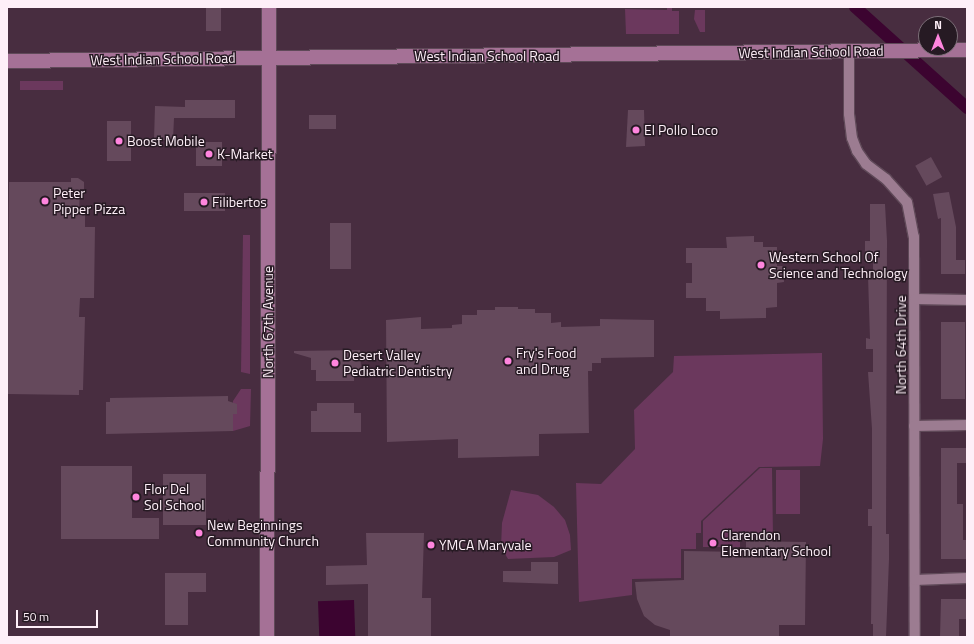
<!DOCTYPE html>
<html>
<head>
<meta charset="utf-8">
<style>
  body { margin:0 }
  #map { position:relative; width:974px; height:644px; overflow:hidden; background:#482d40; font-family:"Titillium Web",sans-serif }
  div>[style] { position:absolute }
  .green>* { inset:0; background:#6b385d; transform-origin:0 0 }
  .water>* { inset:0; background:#3c0430; transform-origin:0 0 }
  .canal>* { height:12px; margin:-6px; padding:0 6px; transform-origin:6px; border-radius:6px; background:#3c0430 }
  .building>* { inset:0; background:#65495c; transform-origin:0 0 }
  .roads { filter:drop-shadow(1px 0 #5f4958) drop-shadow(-1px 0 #5f4958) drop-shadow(0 1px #5f4958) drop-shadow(0 -1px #5f4958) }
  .minor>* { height:10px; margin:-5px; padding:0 5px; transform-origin:5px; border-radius:5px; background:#9c7c91 }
  .secondary>* { height:14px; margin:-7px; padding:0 7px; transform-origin:7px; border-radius:7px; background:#a57196 }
  .dots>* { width:11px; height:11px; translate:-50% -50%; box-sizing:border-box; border:2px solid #261a23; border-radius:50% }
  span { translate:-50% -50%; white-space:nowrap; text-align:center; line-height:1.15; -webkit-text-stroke:3px #261a23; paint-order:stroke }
  .street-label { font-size:14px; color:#feeff8 }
  .poi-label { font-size:14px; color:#feeff8 }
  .left { translate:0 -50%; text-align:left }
  .frame { position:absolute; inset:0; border:8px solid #feeff8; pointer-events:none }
  .north { position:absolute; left:918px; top:16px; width:40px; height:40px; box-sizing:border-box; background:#261a23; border:1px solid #7c6f78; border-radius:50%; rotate:0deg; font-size:11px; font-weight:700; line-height:16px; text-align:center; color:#feeff8 }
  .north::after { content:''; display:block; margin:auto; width:14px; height:18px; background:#ff85de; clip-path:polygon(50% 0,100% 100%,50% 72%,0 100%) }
  .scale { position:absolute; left:16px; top:610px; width:82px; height:18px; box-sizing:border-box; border:2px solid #feeff8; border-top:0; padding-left:5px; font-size:12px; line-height:14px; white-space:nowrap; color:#feeff8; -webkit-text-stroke:3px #261a23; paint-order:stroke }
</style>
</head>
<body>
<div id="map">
  <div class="green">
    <i style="clip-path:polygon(667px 7px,672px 7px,672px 11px,679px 11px,679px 34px,626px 34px,625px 9px,667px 10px)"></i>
    <i style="clip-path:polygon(695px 10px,705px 10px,705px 32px,700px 32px,694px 19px)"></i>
    <i style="left:63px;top:81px;width:9px;height:43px;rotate:90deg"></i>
    <i style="clip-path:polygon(243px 235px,250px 235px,250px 374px,241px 372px)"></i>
    <i style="clip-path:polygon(822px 353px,823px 439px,820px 466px,759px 467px,701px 521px,701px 533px,696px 533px,696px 549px,681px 549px,681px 578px,632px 579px,632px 595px,579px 602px,576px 483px,601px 484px,635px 449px,634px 410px,673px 372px,674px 356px)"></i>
    <i style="clip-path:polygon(241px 389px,251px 389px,250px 426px,233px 431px,233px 414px,237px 414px,237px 404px,233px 404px,233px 401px)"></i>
    <i style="clip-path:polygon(760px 468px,772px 468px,773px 537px,740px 537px,740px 547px,703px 547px,703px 521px)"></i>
    <i style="left:776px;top:470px;width:24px;height:44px"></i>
    <i style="clip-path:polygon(511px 490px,538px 495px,554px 507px,565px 520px,570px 535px,571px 550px,554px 557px,508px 559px,501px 547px,502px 523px)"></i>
  </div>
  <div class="water">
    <i style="left:354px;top:600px;width:37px;height:36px;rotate:88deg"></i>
  </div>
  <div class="canal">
    <i style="left:855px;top:7px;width:151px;rotate:42deg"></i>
  </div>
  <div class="building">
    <i style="left:206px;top:7px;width:15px;height:24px"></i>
    <i style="clip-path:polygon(185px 100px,235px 100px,235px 118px,174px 118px,173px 140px,154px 140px,155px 106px,185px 107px)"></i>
    <i style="clip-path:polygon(628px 110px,644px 110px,645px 146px,626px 147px)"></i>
    <i style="left:309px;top:115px;width:27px;height:14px"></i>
    <i style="left:107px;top:121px;width:24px;height:40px"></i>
    <i style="left:196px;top:142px;width:26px;height:24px"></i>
    <i style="left:931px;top:157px;width:23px;height:18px;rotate:61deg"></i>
    <i style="clip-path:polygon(71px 178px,78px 178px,84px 182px,84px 189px,80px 189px,79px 215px,85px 215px,85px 227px,95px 227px,94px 298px,80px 298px,79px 317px,85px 317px,83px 390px,79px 390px,79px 395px,7px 394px,9px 182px,71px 182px)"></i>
    <i style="clip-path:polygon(949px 192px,956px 227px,956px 260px,965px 260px,965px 274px,941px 274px,941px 218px,938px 219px,933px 194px)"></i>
    <i style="left:184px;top:193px;width:41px;height:18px"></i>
    <i style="clip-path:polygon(870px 204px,885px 204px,887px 241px,886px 534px,889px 534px,889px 559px,886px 637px,873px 637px,873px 624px,871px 624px,872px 526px,868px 526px,868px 509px,872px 509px,872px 429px,868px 372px,873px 372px,873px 349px,866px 349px,866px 338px,870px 339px,868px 276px,873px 276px,873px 251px,865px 251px,865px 241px,870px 241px)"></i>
    <i style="left:330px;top:223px;width:21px;height:46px"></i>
    <i style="clip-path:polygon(754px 236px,754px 242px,763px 242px,763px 247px,777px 247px,777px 266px,783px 266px,784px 282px,777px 283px,777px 307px,766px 308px,766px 318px,720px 319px,720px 311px,706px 311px,706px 298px,686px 298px,686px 283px,692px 283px,692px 263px,686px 263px,686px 248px,727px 248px,726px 237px)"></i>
    <i style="clip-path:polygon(495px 307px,518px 307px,518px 309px,535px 309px,535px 313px,551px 313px,551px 323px,561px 322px,561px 327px,600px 326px,600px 319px,654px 320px,654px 357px,601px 358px,601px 363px,592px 363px,592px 371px,588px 371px,589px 433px,539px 434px,539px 456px,458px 458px,458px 439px,387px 442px,386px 320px,421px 317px,421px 329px,452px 328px,452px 325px,462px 324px,462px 315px,477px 315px,477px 310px,495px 310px)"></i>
    <i style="left:941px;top:322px;width:24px;height:77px"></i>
    <i style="clip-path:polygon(360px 350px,361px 371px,354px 371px,354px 381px,316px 381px,316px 370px,311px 370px,311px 358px,294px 353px,294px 351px)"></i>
    <i style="clip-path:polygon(228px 396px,228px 401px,237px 404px,237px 414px,233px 414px,233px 431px,106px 434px,106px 402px,110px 402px,110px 398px)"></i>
    <i style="clip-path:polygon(317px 403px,354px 403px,354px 413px,361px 413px,361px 432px,311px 432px,311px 411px,317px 411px)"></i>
    <i style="clip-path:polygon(941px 448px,967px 448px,967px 463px,957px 463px,957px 504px,963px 504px,963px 540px,967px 540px,967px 559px,941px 559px)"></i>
    <i style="clip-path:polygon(61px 466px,132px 466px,132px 518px,159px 518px,159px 539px,61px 539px)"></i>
    <i style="left:163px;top:474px;width:43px;height:51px"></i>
    <i style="clip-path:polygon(366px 533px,424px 533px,422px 598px,431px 598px,431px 637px,368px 637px,368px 584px,326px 585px,326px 566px,367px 565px)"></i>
    <i style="clip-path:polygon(746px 541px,806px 542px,805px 625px,779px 625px,779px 637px,670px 637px,670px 630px,655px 625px,644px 616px,637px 599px,635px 582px,684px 580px,684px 551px,746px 552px)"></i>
    <i style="clip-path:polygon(531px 562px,558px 562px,558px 584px,503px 582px,503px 571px,531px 571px)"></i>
    <i style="clip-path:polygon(165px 573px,206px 573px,206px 592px,188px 592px,188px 625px,165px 625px)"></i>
    <i style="clip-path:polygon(941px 599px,967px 599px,967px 619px,959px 619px,959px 637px,940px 637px)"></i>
  </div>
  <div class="roads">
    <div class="minor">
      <i style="left:849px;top:52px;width:62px;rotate:90deg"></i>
      <i style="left:849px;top:114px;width:24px;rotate:83deg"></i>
      <i style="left:852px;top:138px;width:14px;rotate:69deg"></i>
      <i style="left:857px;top:151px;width:16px;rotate:55deg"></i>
      <i style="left:866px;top:164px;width:25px;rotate:37deg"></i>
      <i style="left:886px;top:179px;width:31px;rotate:48deg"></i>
      <i style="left:907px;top:202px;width:36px;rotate:79deg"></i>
      <i style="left:914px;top:237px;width:400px;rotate:89.9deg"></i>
      <i style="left:915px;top:299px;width:52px;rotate:1.1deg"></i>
      <i style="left:914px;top:426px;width:53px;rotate:-1.1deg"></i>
      <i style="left:915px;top:580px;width:52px;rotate:-2.2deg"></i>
    </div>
    <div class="secondary">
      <i style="left:7px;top:61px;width:960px;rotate:-0.66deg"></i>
      <i style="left:267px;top:637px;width:630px;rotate:-89.82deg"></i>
    </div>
  </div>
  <div class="dots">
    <i style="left:636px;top:130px;background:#ff85de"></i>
    <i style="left:119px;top:141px;background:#ff85de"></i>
    <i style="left:209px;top:154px;background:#ff85de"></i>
    <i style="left:45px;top:201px;background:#ff85de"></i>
    <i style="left:204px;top:202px;background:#ff85de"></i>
    <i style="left:761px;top:265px;background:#ff85de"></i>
    <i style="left:508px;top:361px;background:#ff85de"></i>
    <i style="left:335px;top:363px;background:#ff85de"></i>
    <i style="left:136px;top:497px;background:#ff85de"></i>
    <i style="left:199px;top:533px;background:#ff85de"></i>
    <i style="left:713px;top:543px;background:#ff85de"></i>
    <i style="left:431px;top:545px;background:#ff85de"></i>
  </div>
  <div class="street-label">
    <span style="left:811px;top:52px;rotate:-1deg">West Indian School Road</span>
    <span style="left:487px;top:56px">West Indian School Road</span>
    <span style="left:163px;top:59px;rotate:-1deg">West Indian School Road</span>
    <span style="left:268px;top:322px;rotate:-90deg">North 67th Avenue</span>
    <span style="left:901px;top:345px;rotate:-90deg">North 64th Drive</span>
  </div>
  <div class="poi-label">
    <span class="left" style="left:644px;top:130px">El Pollo Loco</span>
    <span class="left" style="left:127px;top:141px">Boost Mobile</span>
    <span class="left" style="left:217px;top:154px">K-Market</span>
    <span class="left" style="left:53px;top:201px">Peter<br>Pipper Pizza</span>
    <span class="left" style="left:212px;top:202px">Filibertos</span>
    <span class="left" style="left:769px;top:265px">Western School Of<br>Science and Technology</span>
    <span class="left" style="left:516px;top:361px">Fry's Food<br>and Drug</span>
    <span class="left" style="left:343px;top:363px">Desert Valley<br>Pediatric Dentistry</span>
    <span class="left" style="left:144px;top:497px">Flor Del<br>Sol School</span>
    <span class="left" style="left:207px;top:533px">New Beginnings<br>Community Church</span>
    <span class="left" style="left:721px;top:543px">Clarendon<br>Elementary School</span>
    <span class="left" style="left:439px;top:545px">YMCA Maryvale</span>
  </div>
  <div class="frame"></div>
  <div class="north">N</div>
  <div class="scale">50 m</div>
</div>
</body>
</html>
